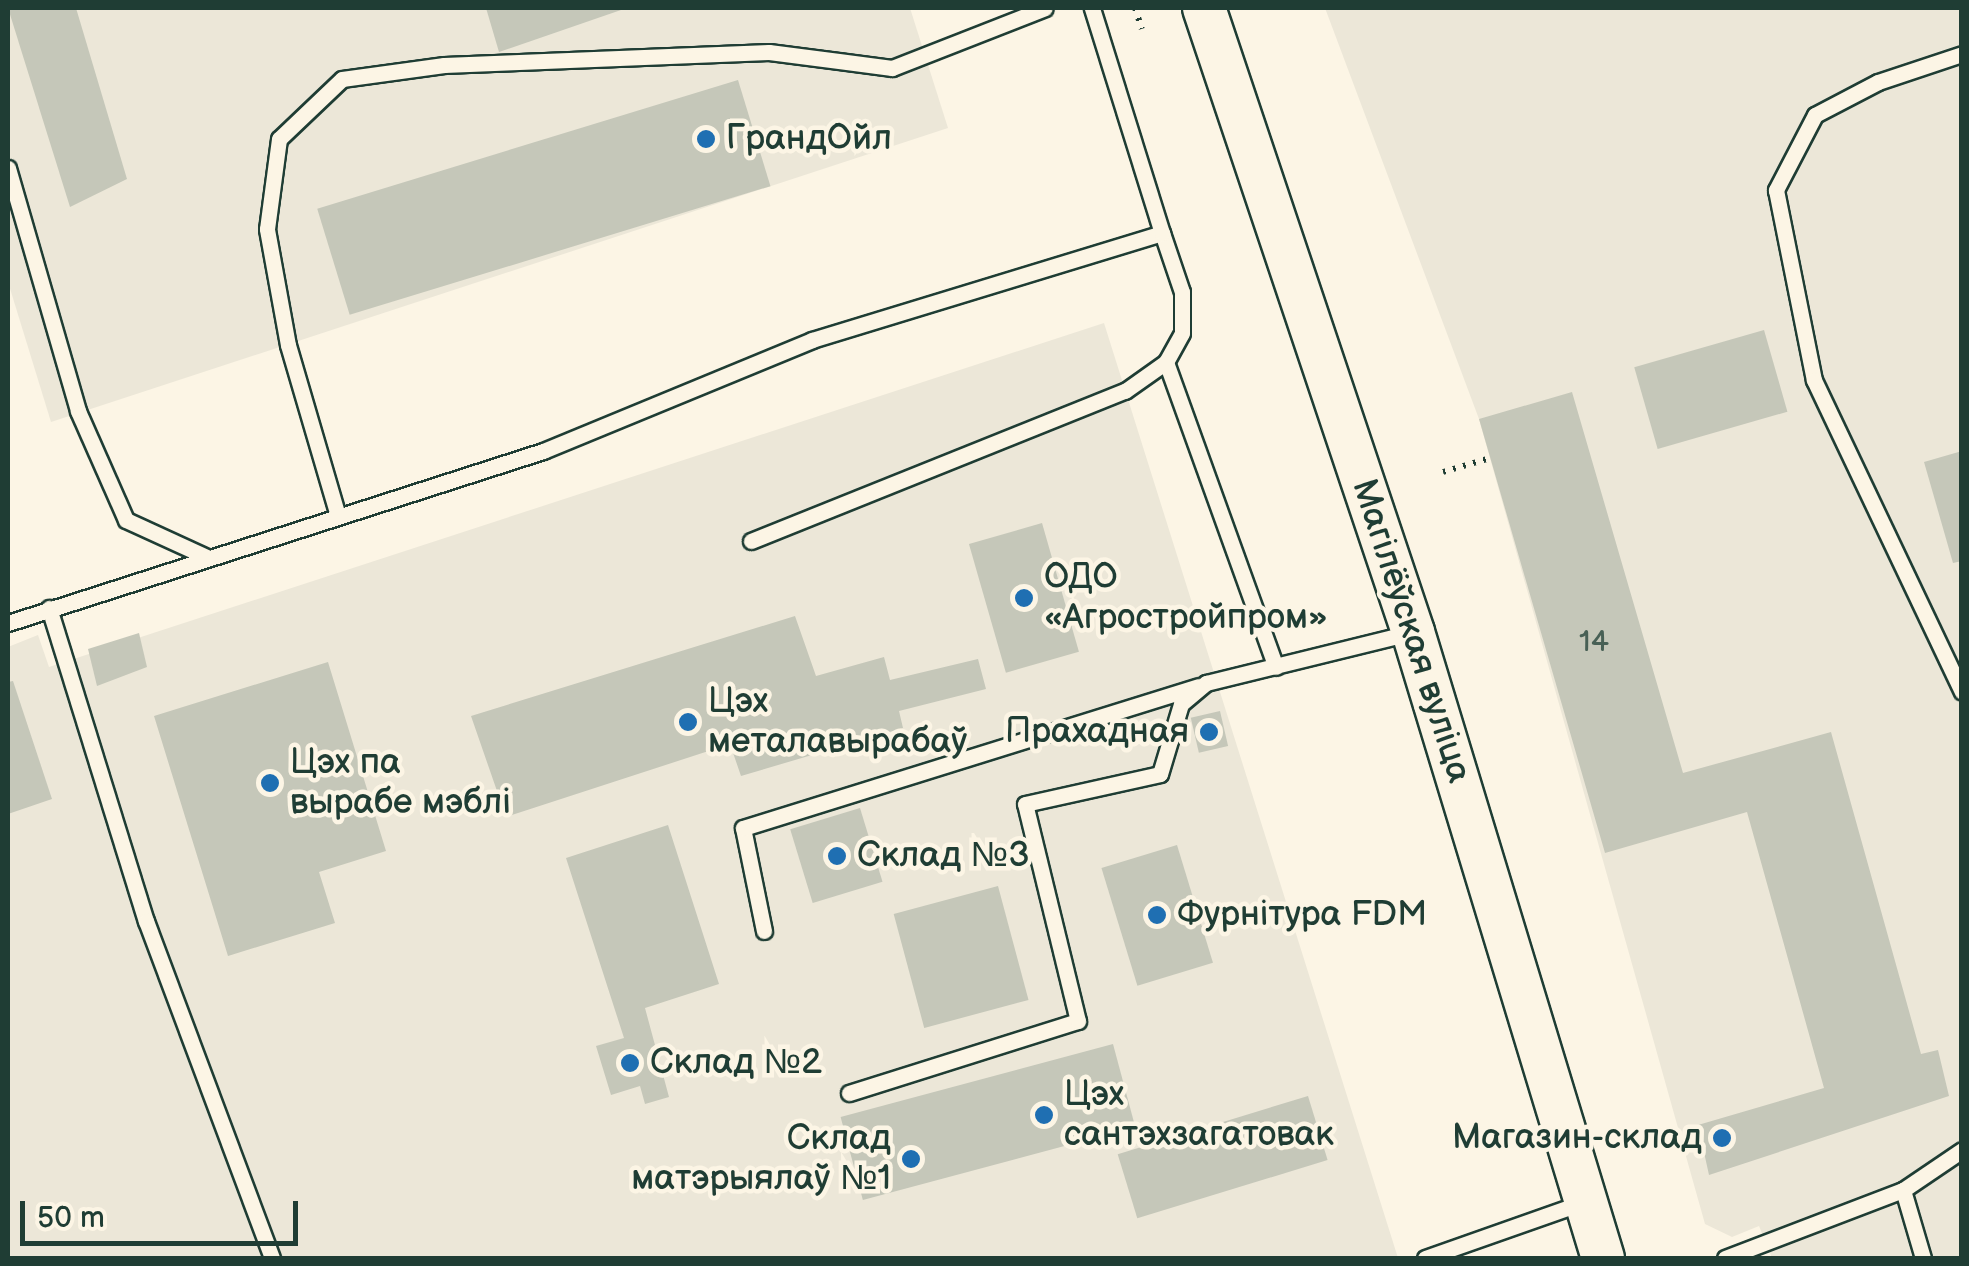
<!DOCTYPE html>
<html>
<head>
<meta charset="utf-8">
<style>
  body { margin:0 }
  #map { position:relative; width:1969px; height:1266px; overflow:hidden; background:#fcf5e5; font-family:"Balsamiq Sans",sans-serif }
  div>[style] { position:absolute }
  .built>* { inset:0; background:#ece7d8 }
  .building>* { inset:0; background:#c5c7b9; transform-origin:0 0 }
  .path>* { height:6px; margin-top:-3px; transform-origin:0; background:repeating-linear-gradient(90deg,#1f3d34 0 2.5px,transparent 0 10.5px) }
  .roads { filter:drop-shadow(2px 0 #1f3d34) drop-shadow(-2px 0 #1f3d34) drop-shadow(0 2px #1f3d34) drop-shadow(0 -2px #1f3d34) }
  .lane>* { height:15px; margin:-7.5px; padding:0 7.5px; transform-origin:7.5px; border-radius:7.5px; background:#fcf5e5 }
  .secondary>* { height:42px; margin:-21px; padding:0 21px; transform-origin:21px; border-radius:21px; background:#fcf5e5 }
  .dots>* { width:28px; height:28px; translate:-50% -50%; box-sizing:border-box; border:5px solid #fcf5e5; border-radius:50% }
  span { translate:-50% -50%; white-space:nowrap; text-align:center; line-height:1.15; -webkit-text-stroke:9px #fcf5e5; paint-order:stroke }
  .number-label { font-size:30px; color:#486055 }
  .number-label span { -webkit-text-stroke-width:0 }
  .poi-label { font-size:35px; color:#1f3d34 }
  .left { translate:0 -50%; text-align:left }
  .right { translate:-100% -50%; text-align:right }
  .street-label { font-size:35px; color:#1f3d34 }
  .frame { position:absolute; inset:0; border:10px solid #1f3d34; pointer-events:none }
  .scale { position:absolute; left:20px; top:1201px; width:278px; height:45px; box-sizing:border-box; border:5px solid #1f3d34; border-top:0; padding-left:12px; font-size:30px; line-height:35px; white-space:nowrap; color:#1f3d34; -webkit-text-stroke:8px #fcf5e5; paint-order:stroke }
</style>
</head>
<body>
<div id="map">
  <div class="built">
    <i style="clip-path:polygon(8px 8px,910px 8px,948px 128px,51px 422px,8px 282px)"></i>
    <i style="clip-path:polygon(1325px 8px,1961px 8px,1961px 1258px,1772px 1258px,1759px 1226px,1732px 1237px,1705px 1224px,1479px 419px)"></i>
    <i style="clip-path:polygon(1104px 323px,1398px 1258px,8px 1258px,8px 647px,38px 635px,49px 667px)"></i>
  </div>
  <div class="building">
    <i style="clip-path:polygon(8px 8px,76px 8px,127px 179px,70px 207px)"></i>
    <i style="clip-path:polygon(486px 8px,620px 8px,621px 10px,499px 52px)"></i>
    <i style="left:738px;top:80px;width:111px;height:440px;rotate:73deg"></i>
    <i style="left:1764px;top:330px;width:85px;height:135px;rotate:74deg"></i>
    <i style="clip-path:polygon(1572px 392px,1683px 773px,1831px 732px,1921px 1054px,1938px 1050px,1949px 1096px,1709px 1175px,1698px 1125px,1824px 1088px,1747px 812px,1605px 853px,1479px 419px)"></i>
    <i style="clip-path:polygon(1962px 451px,1962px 561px,1953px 563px,1924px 462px)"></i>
    <i style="left:1042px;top:523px;width:134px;height:76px;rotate:74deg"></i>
    <i style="clip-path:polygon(795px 616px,816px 676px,884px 657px,890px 680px,978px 659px,986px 689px,899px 711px,903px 728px,741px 776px,730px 744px,506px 817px,471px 716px)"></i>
    <i style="clip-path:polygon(139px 633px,147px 667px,97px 686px,88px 649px)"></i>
    <i style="clip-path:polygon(328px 662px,386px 851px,319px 872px,335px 923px,228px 956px,154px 716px)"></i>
    <i style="clip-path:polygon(13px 681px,52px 799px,8px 814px,8px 682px)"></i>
    <i style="left:1220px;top:711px;width:36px;height:30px;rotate:77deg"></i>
    <i style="left:860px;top:808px;width:77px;height:73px;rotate:73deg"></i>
    <i style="clip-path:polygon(668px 825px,719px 984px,645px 1008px,669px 1097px,645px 1104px,640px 1086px,611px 1095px,596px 1046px,624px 1038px,566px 858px)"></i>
    <i style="left:1177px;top:845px;width:123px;height:79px;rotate:73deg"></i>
    <i style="left:998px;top:886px;width:118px;height:108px;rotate:75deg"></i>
    <i style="left:1113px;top:1044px;width:86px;height:282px;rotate:75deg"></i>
    <i style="left:1308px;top:1096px;width:67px;height:199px;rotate:73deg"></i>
  </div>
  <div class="path">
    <i style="left:1135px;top:8px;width:22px;rotate:72deg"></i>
    <i style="left:1443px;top:472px;width:49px;rotate:-16.6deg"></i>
  </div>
  <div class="roads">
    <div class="lane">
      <i style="left:1962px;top:54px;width:89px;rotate:161.6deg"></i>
      <i style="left:1878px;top:82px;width:71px;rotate:152.4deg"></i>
      <i style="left:1815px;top:115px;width:85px;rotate:117.5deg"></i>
      <i style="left:1776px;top:190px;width:194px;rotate:78.7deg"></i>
      <i style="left:1814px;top:380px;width:345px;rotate:64.6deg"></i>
      <i style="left:8px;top:168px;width:253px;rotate:73.9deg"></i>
      <i style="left:78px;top:411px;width:119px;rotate:66.2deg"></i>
      <i style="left:126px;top:520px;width:91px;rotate:24.6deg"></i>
      <i style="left:1166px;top:362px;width:324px;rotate:70.2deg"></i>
      <i style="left:338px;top:516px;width:178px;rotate:-106.3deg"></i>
      <i style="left:288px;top:345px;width:118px;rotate:-100.3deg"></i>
      <i style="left:267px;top:229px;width:91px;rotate:-82.4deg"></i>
      <i style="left:279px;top:139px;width:87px;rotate:-43.6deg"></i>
      <i style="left:342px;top:79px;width:103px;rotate:-7.8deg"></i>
      <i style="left:444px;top:65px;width:325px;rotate:-2.3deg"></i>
      <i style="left:769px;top:52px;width:124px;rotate:7.4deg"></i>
      <i style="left:892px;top:68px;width:164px;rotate:-21.4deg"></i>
      <i style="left:751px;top:541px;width:403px;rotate:-21.9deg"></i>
      <i style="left:1125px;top:391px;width:50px;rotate:-35.3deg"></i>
      <i style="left:1166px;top:362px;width:33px;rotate:-61deg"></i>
      <i style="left:1182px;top:333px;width:41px;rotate:-90deg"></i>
      <i style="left:1182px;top:292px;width:62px;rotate:-108.7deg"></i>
      <i style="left:49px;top:608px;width:328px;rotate:72.8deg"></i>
      <i style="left:146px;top:921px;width:360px;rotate:69.5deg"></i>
      <i style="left:8px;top:623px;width:562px;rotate:-17.82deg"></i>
      <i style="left:543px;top:451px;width:291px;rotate:-22.4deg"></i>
      <i style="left:812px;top:340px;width:366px;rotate:-17deg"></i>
      <i style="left:1162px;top:233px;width:236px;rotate:-107.3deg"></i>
      <i style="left:764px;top:931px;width:105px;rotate:-101.5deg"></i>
      <i style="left:743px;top:828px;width:477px;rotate:-17.3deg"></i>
      <i style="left:849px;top:1093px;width:240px;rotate:-17.5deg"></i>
      <i style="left:1078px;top:1021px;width:223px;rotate:-103.7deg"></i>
      <i style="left:1025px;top:804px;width:138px;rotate:-12.5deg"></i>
      <i style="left:1160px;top:774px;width:73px;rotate:-73.3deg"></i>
      <i style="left:1181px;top:704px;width:33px;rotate:-40deg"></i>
      <i style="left:1206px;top:683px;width:210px;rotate:-13.8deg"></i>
      <i style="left:1903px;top:1190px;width:71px;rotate:-34.1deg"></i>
      <i style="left:1425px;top:1258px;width:169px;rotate:-19.4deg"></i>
      <i style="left:1725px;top:1258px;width:191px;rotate:-20.9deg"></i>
      <i style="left:1903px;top:1190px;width:71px;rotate:73.6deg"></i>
    </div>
    <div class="secondary">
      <i style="left:1204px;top:8px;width:658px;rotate:71.48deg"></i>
      <i style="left:1413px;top:632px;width:654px;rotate:73.12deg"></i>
    </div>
  </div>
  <div class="dots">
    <i style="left:706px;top:139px;background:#1f6fb2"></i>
    <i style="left:1024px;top:598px;background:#1f6fb2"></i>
    <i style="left:688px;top:722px;background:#1f6fb2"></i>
    <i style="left:1209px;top:732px;background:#1f6fb2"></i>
    <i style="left:270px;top:783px;background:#1f6fb2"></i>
    <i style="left:837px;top:856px;background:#1f6fb2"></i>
    <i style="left:1157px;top:915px;background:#1f6fb2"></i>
    <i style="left:630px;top:1063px;background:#1f6fb2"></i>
    <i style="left:1044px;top:1115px;background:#1f6fb2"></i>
    <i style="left:1722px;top:1138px;background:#1f6fb2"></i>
    <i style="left:911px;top:1159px;background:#1f6fb2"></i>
  </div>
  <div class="number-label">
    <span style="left:1594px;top:642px">14</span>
  </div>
  <div class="poi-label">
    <span class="left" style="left:726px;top:139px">ГрандОйл</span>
    <span class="left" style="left:1044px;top:598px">ОДО<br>«Агростройпром»</span>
    <span class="left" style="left:708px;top:722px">Цэх<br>металавырабаў</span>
    <span class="right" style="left:1189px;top:732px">Прахадная</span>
    <span class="left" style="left:290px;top:783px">Цэх па<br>вырабе мэблі</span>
    <span class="left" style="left:857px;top:856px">Склад №3</span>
    <span class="left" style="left:1177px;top:915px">Фурнітура FDM</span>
    <span class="left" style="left:650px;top:1063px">Склад №2</span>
    <span class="left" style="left:1064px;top:1115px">Цэх<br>сантэхзагатовак</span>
    <span class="right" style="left:1702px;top:1138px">Магазин-склад</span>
    <span class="right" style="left:891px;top:1159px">Склад<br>матэрыялаў №1</span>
  </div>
  <div class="street-label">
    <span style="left:1411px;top:631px;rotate:72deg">Магілёўская вуліца</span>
  </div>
  <div class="frame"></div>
  <div class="scale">50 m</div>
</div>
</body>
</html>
